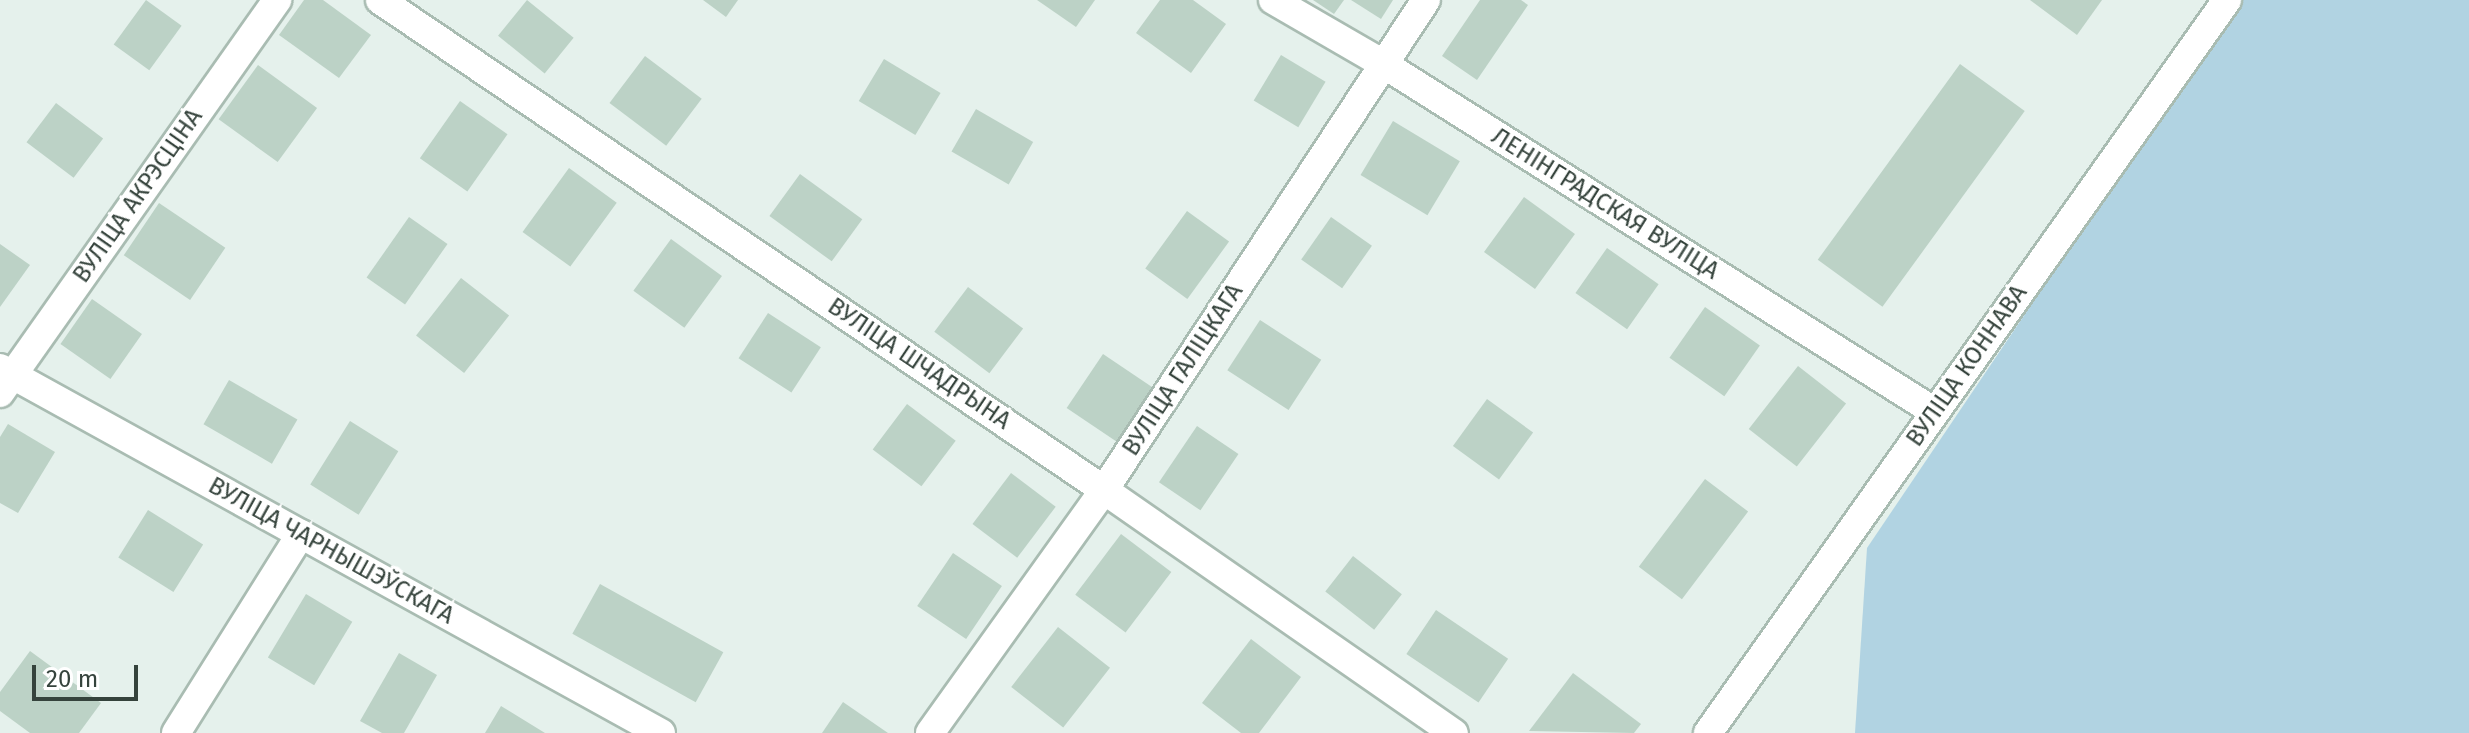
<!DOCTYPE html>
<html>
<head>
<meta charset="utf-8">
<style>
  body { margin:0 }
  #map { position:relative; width:2469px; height:733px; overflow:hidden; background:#e5f1ec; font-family:"Fira Sans",sans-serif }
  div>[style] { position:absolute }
  .green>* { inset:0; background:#b1d3e2 }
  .building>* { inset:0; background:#bcd2c6; transform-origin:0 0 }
  .roads { filter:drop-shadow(2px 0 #a9bcb2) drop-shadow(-2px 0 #a9bcb2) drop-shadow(0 2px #a9bcb2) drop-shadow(0 -2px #a9bcb2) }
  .minor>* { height:28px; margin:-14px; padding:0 14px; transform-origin:14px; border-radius:14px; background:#fff }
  span { translate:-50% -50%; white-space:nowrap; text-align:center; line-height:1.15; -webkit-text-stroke:6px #fff; paint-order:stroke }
  .street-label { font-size:24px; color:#35433c }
  .scale { position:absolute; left:32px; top:665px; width:106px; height:36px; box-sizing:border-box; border:4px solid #35433c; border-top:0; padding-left:10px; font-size:24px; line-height:28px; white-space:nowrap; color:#35433c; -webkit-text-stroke:6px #fff; paint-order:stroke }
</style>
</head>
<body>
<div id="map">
  <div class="green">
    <i style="clip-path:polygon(2237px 0,2469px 0,2469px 733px,1855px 733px,1867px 548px)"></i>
  </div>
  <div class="building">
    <i style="left:146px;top:0;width:44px;height:55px;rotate:36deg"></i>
    <i style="clip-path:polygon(304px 0,323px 0,371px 35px,339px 78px,279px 35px)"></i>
    <i style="left:527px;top:0;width:60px;height:46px;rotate:39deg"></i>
    <i style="clip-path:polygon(703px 0,738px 0,726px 17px)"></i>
    <i style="clip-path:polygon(1037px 0,1095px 0,1076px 27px)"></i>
    <i style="clip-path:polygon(1160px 0,1193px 0,1226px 24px,1191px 73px,1136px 33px)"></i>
    <i style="clip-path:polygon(1313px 0,1344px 0,1334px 14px)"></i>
    <i style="clip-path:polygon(1351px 0,1393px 0,1381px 19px)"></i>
    <i style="clip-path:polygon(1480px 0,1521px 0,1528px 5px,1477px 80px,1442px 56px)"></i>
    <i style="clip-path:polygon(2030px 0,2102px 0,2077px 35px)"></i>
    <i style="left:1281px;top:55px;width:52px;height:53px;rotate:31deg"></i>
    <i style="left:645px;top:56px;width:71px;height:59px;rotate:37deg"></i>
    <i style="left:884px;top:59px;width:66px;height:49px;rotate:31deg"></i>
    <i style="left:1960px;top:64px;width:80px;height:242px;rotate:36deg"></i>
    <i style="left:258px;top:65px;width:73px;height:67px;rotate:36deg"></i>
    <i style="left:460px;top:101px;width:58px;height:70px;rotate:35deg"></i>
    <i style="left:56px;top:103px;width:59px;height:49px;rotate:37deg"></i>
    <i style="left:976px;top:109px;width:66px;height:49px;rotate:30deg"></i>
    <i style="left:1393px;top:121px;width:78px;height:63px;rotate:31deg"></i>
    <i style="left:569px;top:168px;width:59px;height:79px;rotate:36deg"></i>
    <i style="left:800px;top:174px;width:77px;height:52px;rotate:36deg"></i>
    <i style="left:1524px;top:197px;width:63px;height:68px;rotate:36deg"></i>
    <i style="left:159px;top:203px;width:80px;height:63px;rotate:34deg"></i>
    <i style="left:1187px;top:211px;width:52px;height:71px;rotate:36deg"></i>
    <i style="left:409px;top:217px;width:47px;height:74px;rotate:35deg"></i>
    <i style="left:1331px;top:217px;width:50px;height:52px;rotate:35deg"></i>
    <i style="left:671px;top:239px;width:63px;height:64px;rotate:36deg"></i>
    <i style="clip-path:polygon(0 244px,30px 265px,0 307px)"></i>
    <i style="left:1607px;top:248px;width:63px;height:55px;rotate:35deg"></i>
    <i style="left:461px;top:278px;width:61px;height:73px;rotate:38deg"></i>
    <i style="left:968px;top:287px;width:69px;height:56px;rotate:37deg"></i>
    <i style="left:92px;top:299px;width:61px;height:55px;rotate:35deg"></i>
    <i style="left:1705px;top:307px;width:67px;height:62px;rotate:35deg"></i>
    <i style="left:768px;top:313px;width:63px;height:54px;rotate:33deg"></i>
    <i style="left:1260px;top:320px;width:73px;height:60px;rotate:33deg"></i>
    <i style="left:1103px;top:354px;width:60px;height:65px;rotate:34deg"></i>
    <i style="left:1798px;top:366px;width:61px;height:80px;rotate:38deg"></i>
    <i style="left:229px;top:380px;width:79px;height:51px;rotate:30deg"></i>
    <i style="left:1487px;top:399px;width:57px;height:58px;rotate:36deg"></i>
    <i style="left:907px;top:404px;width:61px;height:57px;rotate:37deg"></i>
    <i style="left:350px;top:421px;width:57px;height:75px;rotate:32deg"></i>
    <i style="clip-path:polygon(8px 424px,55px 452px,18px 513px,0 503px,0 437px)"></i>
    <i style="left:1197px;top:426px;width:50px;height:68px;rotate:34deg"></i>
    <i style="left:1011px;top:473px;width:56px;height:64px;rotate:37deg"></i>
    <i style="left:1705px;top:479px;width:54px;height:110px;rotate:37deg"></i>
    <i style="left:148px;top:510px;width:65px;height:56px;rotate:32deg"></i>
    <i style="left:1121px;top:534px;width:63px;height:76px;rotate:37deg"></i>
    <i style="left:953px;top:553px;width:59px;height:64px;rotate:34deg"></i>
    <i style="left:1353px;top:556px;width:62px;height:45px;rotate:38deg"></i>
    <i style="left:600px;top:584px;width:141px;height:57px;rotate:29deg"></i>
    <i style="left:306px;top:594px;width:54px;height:74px;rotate:31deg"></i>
    <i style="left:1436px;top:610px;width:87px;height:53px;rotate:34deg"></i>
    <i style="left:1058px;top:627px;width:66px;height:76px;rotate:38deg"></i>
    <i style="clip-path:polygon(1251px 639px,1301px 677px,1259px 733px,1241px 733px,1202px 703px)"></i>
    <i style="clip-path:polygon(30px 651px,101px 703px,79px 733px,30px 733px,0 711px,0 692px)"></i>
    <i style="clip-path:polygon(399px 653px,437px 675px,404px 733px,382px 733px,360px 721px)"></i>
    <i style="clip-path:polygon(1573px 673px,1641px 724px,1634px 733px,1529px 731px)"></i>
    <i style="clip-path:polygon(843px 702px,888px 733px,822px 733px)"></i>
    <i style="clip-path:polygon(501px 706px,545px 733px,485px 733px)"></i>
  </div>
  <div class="roads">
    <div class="minor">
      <i style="left:380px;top:0;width:874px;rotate:34.09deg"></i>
      <i style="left:1104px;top:490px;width:426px;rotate:34.8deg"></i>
      <i style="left:1273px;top:0;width:129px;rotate:30.1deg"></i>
      <i style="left:1385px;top:65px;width:650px;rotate:32.25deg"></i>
      <i style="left:0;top:368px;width:755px;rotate:28.91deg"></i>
      <i style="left:0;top:393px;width:481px;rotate:-54.8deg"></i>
      <i style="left:176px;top:733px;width:235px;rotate:-57.9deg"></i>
      <i style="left:930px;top:733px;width:299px;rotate:-54.4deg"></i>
      <i style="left:1104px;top:490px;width:586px;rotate:-56.69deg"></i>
      <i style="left:1708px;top:733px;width:898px;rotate:-54.7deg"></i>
    </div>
  </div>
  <div class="street-label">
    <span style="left:138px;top:196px;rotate:-55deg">ВУЛІЦА АКРЭСЦІНА</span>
    <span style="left:1605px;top:204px;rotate:32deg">ЛЕНІНГРАДСКАЯ ВУЛІЦА</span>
    <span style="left:919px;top:364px;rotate:34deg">ВУЛІЦА ШЧАДРЫНА</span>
    <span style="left:1967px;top:366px;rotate:-55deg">ВУЛІЦА КОННАВА</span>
    <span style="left:1183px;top:370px;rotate:-57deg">ВУЛІЦА ГАЛІЦКАГА</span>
    <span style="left:331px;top:551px;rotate:29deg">ВУЛІЦА ЧАРНЫШЭЎСКАГА</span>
  </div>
  <div class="scale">20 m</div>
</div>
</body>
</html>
